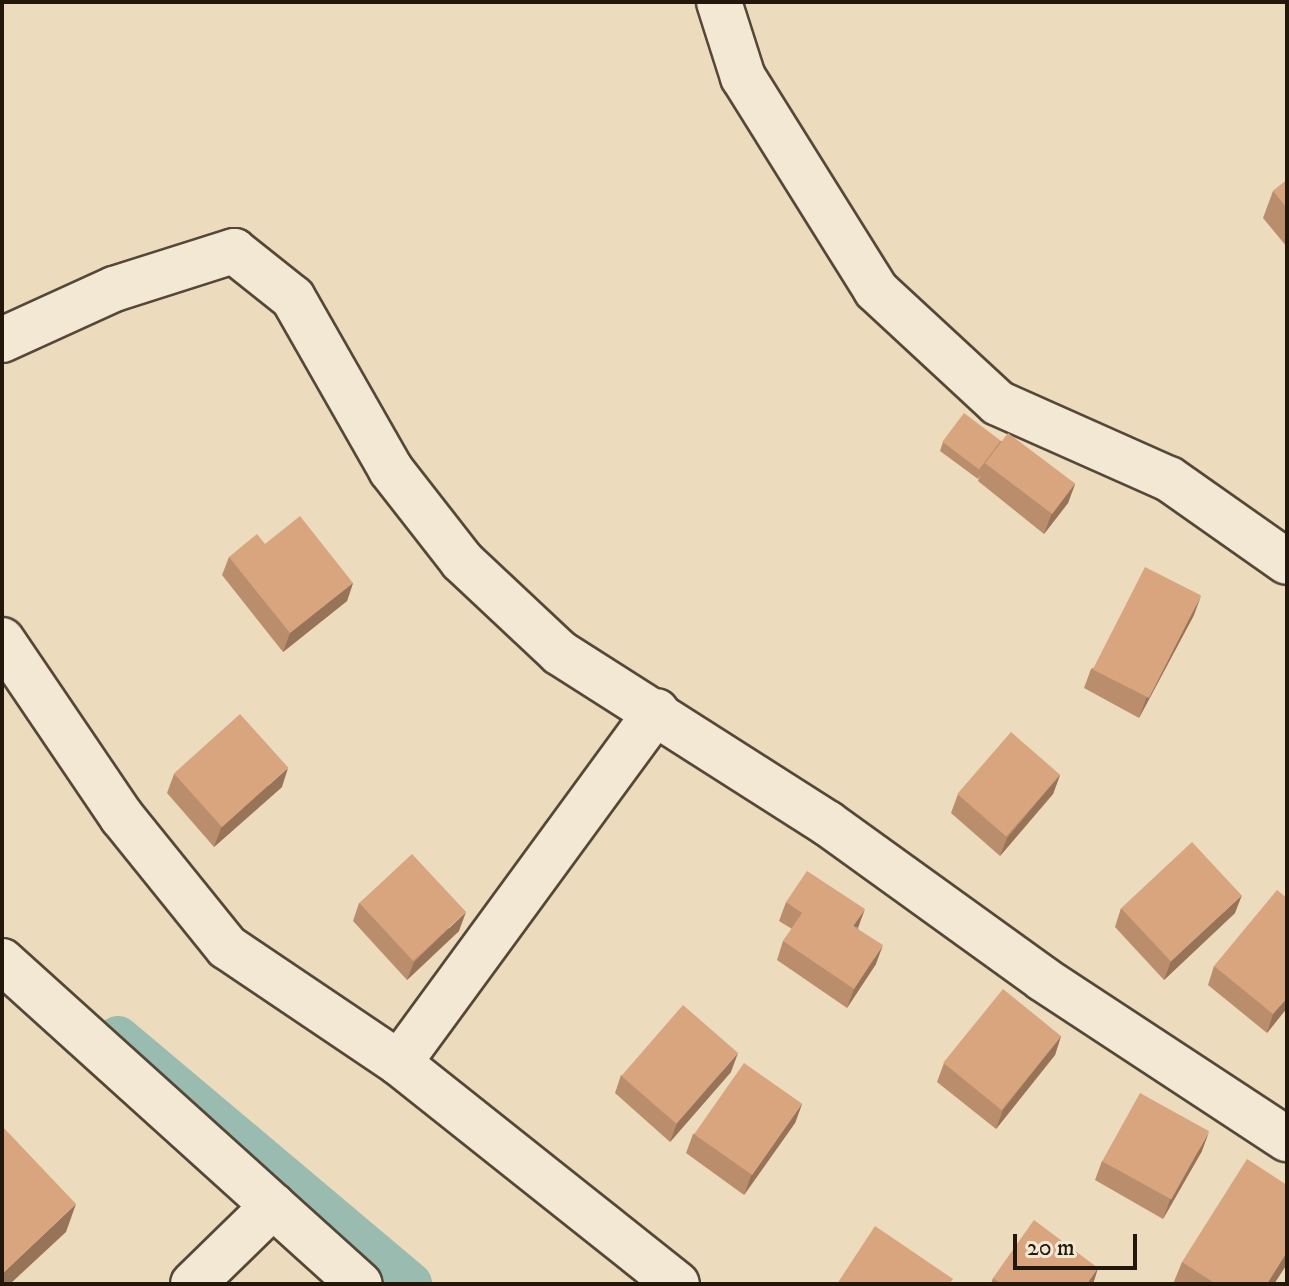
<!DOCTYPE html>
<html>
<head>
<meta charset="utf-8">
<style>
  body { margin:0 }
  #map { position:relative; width:1289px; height:1286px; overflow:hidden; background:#ecdbbd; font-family:"IM FELL DW Pica",serif }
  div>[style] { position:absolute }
  .canal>* { height:44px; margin:-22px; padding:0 22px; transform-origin:22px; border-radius:22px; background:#99bbb0 }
  .roads { filter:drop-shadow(2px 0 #554838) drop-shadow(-2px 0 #554838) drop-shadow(0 2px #554838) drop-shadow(0 -2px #554838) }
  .minor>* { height:44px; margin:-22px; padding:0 22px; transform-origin:22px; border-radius:22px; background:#f3e8d4 }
  .tertiary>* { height:44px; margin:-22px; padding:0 22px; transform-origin:22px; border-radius:22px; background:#f3e8d4 }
  .wall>* { inset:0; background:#ba8e6c }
  .shaded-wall>* { inset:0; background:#977458 }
  .building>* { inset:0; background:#d8a57e; transform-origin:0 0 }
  span { translate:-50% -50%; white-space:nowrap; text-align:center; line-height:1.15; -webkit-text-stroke:6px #f3e8d4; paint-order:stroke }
  .frame { position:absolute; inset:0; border:4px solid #23170b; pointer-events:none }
  .scale { position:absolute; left:1013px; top:1234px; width:124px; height:36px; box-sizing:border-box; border:4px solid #23170b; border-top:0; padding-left:10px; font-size:24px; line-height:28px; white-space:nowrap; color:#23170b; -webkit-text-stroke:6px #f3e8d4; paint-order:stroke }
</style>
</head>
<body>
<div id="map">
  <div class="canal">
    <i style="left:118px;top:1038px;width:382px;rotate:40.1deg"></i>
  </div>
  <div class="roads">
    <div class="minor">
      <i style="left:719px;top:2px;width:79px;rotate:72.3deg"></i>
      <i style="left:743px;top:77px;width:251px;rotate:58deg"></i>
      <i style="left:876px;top:290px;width:166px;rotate:42.8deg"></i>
      <i style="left:998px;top:403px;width:187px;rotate:24deg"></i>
      <i style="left:1169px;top:479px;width:144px;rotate:35.1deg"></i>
      <i style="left:2px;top:340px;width:123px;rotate:-24.5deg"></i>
      <i style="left:114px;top:289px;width:126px;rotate:-17.6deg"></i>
      <i style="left:234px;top:251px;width:75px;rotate:38.5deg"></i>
      <i style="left:293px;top:298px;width:198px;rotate:60.3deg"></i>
      <i style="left:391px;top:470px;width:115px;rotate:52deg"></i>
      <i style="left:462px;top:561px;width:134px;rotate:43.2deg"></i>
      <i style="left:560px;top:653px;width:317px;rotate:32.5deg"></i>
      <i style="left:827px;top:823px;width:266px;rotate:35.8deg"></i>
      <i style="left:1043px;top:979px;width:292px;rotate:33.3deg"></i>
      <i style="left:2px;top:640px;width:214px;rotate:55.9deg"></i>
      <i style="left:122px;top:817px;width:167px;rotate:51.1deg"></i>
      <i style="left:227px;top:947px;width:207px;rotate:34deg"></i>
      <i style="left:399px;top:1063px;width:355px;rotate:38.5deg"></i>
      <i style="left:399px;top:1063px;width:436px;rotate:-53.8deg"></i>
      <i style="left:193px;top:1284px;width:112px;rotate:-44.3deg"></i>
    </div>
    <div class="tertiary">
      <i style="left:2px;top:961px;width:482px;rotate:42.1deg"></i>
    </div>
  </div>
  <div class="wall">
    <i style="clip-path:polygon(1287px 180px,1287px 247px,1263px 218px,1273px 191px)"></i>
    <i style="clip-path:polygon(1001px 441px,1075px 484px,1068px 503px,1044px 534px,978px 481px,980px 475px,978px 479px,940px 451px,943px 442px)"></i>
    <i style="clip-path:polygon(265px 544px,353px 583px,347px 601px,283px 652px,222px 575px,229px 557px)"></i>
    <i style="clip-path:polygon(1194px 615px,1139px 718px,1084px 688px,1091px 669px)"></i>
    <i style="clip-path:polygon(174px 774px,282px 787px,214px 847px,167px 793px)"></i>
    <i style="clip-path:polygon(1060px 775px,1053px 794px,1000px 856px,951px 813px,958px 794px)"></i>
    <i style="clip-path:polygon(786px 902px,858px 928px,876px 964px,847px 1008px,777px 960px,783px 941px,792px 929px,779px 921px)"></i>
    <i style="clip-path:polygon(359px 903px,459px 931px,407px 980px,353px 921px)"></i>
    <i style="clip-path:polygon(1121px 908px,1235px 913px,1164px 980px,1115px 927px)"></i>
    <i style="clip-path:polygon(1214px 966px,1287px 1008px,1267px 1033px,1208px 985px)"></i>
    <i style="clip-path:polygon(1061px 1036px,1055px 1055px,996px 1129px,937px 1082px,944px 1063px)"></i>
    <i style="clip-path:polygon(731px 1072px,670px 1142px,615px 1093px,621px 1075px)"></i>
    <i style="clip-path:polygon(802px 1104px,795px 1123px,744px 1195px,686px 1153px,693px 1134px)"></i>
    <i style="clip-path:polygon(1202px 1151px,1163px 1219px,1095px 1180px,1102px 1161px)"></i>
    <i style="clip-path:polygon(1287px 1185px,1287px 1264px,1274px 1284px,1173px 1284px,1182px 1262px)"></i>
    <i style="clip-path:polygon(1098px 1268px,1093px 1284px,991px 1284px,993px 1278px)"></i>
  </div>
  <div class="shaded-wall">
    <i style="clip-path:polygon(1075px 484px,1068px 503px,1044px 534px,1051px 515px)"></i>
    <i style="clip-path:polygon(353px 583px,347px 601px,283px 652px,290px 633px)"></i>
    <i style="clip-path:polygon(1201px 596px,1194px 615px,1139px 718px,1146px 699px)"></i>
    <i style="clip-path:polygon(288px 768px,282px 787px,214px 847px,221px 828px)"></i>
    <i style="clip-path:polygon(1060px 775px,1053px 794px,1000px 856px,1007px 838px)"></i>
    <i style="clip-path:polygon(1242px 895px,1235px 913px,1164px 980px,1171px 961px)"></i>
    <i style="clip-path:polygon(865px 909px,858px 928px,853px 926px)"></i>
    <i style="clip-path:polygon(466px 912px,459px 931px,407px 980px,414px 962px)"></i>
    <i style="clip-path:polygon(883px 945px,876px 964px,847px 1008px,854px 989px)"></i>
    <i style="clip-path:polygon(1287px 998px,1287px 1008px,1267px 1033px,1273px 1014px)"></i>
    <i style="clip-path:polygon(1061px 1036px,1055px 1055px,996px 1129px,1003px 1110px)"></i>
    <i style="clip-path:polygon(738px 1053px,731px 1072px,670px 1142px,677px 1123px)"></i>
    <i style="clip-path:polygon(802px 1104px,795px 1123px,744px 1195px,751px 1176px)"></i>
    <i style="clip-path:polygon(1209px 1132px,1202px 1151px,1163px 1219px,1170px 1200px)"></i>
    <i style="clip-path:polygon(76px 1204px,66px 1232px,10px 1284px,2px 1284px,3px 1273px)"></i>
    <i style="clip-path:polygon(1287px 1252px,1287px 1264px,1274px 1284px,1267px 1284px)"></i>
    <i style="clip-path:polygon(1098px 1268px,1093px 1284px,1087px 1284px)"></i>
  </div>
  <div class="building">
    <i style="clip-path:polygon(1287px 180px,1287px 208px,1273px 191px)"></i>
    <i style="left:964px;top:413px;width:46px;height:36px;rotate:37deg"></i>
    <i style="left:1008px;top:433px;width:84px;height:38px;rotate:37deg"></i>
    <i style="clip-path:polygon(300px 516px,353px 583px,290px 633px,229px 557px,257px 534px,265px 544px)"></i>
    <i style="left:1145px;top:567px;width:63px;height:115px;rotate:27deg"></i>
    <i style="left:240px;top:714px;width:72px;height:89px;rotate:48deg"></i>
    <i style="left:1011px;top:732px;width:65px;height:82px;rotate:41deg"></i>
    <i style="left:1192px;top:842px;width:73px;height:97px;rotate:47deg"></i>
    <i style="left:412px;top:854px;width:79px;height:72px;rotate:47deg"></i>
    <i style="clip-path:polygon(807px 871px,865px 909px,853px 926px,883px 945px,854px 989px,783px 941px,802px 913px,786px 902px)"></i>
    <i style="clip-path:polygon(1277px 890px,1287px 898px,1287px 998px,1273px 1014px,1214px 966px)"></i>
    <i style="left:1003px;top:989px;width:75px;height:95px;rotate:39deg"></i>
    <i style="left:683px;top:1005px;width:73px;height:94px;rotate:41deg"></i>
    <i style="left:744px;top:1063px;width:71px;height:87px;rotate:35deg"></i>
    <i style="left:1140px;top:1093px;width:79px;height:78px;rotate:29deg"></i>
    <i style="clip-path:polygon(2px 1126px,76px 1204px,3px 1273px,2px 1272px)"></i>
    <i style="clip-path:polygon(1247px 1159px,1287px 1185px,1287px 1252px,1267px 1284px,1216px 1284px,1182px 1262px)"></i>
    <i style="clip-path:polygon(1034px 1220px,1098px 1268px,1087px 1284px,1002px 1284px,993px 1278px)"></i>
    <i style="clip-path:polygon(875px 1226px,953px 1279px,949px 1284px,837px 1284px)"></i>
  </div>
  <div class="frame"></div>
  <div class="scale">20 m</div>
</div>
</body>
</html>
